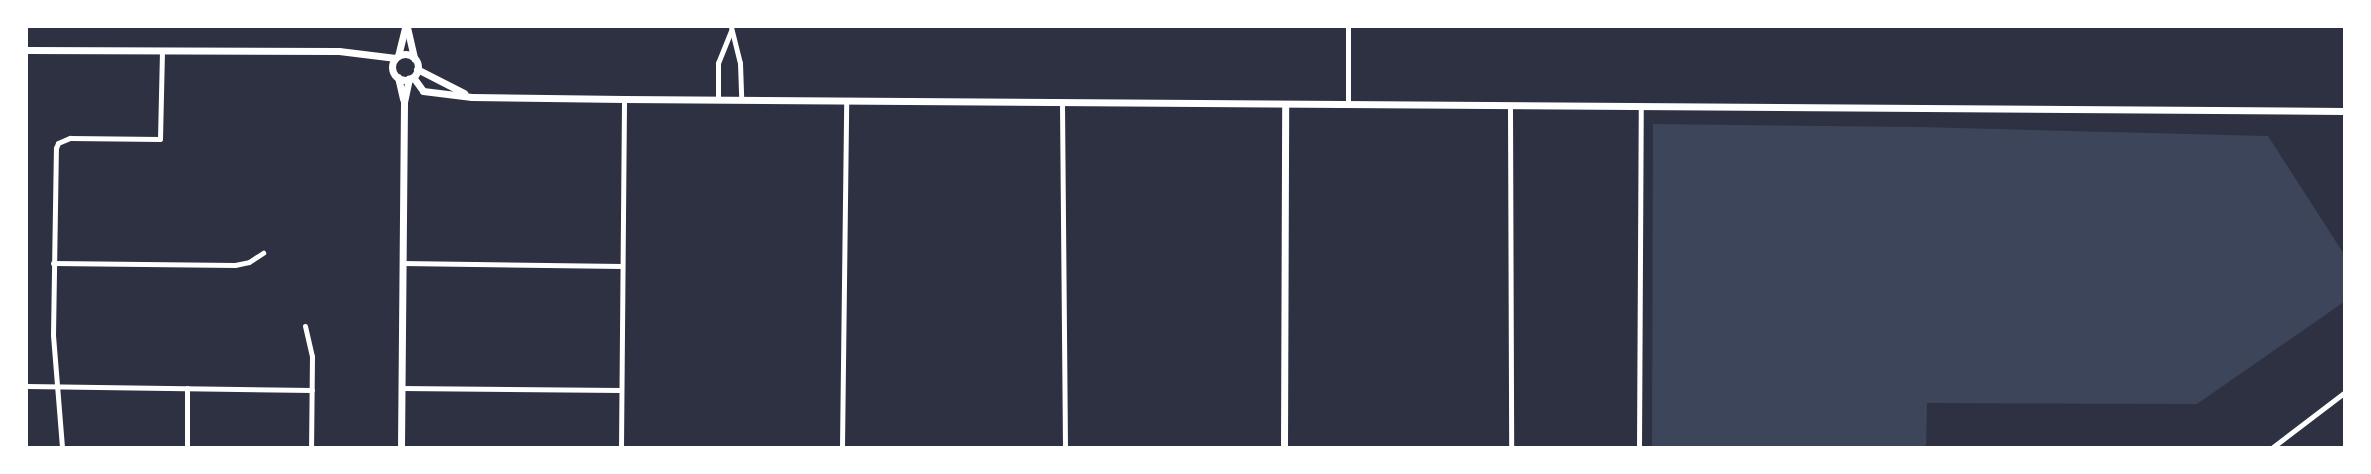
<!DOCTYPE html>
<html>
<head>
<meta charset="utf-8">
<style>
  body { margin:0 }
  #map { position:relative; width:2371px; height:474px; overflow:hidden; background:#2d3142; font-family:"Alegreya Sans",sans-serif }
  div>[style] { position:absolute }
  .green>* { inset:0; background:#3c4559 }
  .minor>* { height:5px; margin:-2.5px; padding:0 2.5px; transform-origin:2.5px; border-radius:2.5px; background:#fff }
  .tertiary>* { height:7px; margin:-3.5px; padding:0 3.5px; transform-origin:3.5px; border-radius:3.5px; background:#fff }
  .tertiary>.ring { margin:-3.5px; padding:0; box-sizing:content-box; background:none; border:7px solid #fff; border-radius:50% }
  span { translate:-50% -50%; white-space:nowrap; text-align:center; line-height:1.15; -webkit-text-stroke:4.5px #fff; paint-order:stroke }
  .frame { position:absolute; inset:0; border:28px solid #fff; pointer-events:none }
</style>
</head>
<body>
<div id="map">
  <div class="green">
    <i style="clip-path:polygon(1653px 124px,1921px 127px,2268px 136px,2344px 254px,2344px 302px,2197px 404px,1927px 403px,1926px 447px,1652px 447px)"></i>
  </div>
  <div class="minor">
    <i style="left:731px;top:27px;width:37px;rotate:76deg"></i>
    <i style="left:740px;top:63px;width:37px;rotate:88deg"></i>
    <i style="left:718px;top:100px;width:37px;rotate:-90deg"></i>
    <i style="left:718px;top:63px;width:35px;rotate:-68deg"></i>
    <i style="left:1062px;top:104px;width:343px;rotate:89.5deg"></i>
    <i style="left:1348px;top:105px;width:78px;rotate:-90deg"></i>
    <i style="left:1510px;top:107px;width:340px;rotate:89.8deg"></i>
    <i style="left:53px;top:263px;width:182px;rotate:0.6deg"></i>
    <i style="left:235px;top:265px;width:14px;rotate:-12deg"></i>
    <i style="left:249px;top:262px;width:17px;rotate:-33deg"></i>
    <i style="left:402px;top:263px;width:220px;rotate:0.8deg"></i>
    <i style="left:305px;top:326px;width:31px;rotate:77deg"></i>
    <i style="left:312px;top:356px;width:91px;rotate:90.6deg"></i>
    <i style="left:27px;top:386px;width:285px;rotate:0.8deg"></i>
    <i style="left:401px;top:388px;width:220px;rotate:0.5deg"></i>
    <i style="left:62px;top:447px;width:112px;rotate:-94.6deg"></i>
    <i style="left:53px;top:335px;width:187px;rotate:-89.1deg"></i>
    <i style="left:56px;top:148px;width:5px;rotate:-68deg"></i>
    <i style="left:58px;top:143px;width:13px;rotate:-23deg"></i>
    <i style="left:70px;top:138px;width:90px;rotate:0.6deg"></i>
    <i style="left:160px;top:139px;width:89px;rotate:-88.7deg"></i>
    <i style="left:187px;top:447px;width:59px;rotate:-90deg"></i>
    <i style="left:621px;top:447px;width:348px;rotate:-89.5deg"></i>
    <i style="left:842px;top:447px;width:346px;rotate:-89.3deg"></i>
    <i style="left:1639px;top:447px;width:340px;rotate:-89.7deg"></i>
    <i style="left:2273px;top:447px;width:89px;rotate:-37.3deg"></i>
  </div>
  <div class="tertiary">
    <i style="left:407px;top:27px;width:32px;rotate:77deg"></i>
    <i style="left:27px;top:50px;width:312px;rotate:0.2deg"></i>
    <i style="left:339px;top:51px;width:57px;rotate:7deg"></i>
    <i class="ring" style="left:392px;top:54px;width:19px;height:19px"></i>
    <i style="left:398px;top:56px;width:30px;rotate:-76deg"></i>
    <i style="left:417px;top:69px;width:53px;rotate:27.1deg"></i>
    <i style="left:398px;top:77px;width:23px;rotate:77deg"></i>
    <i style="left:413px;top:77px;width:17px;rotate:54deg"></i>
    <i style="left:423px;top:91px;width:49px;rotate:7deg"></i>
    <i style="left:472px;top:97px;width:152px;rotate:0.8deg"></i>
    <i style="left:624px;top:99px;width:1720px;rotate:0.4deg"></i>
    <i style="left:401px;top:447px;width:345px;rotate:-89.5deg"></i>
    <i style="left:404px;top:102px;width:24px;rotate:-78deg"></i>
    <i style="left:1284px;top:447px;width:342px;rotate:-89.8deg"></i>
  </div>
  <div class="frame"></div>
</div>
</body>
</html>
